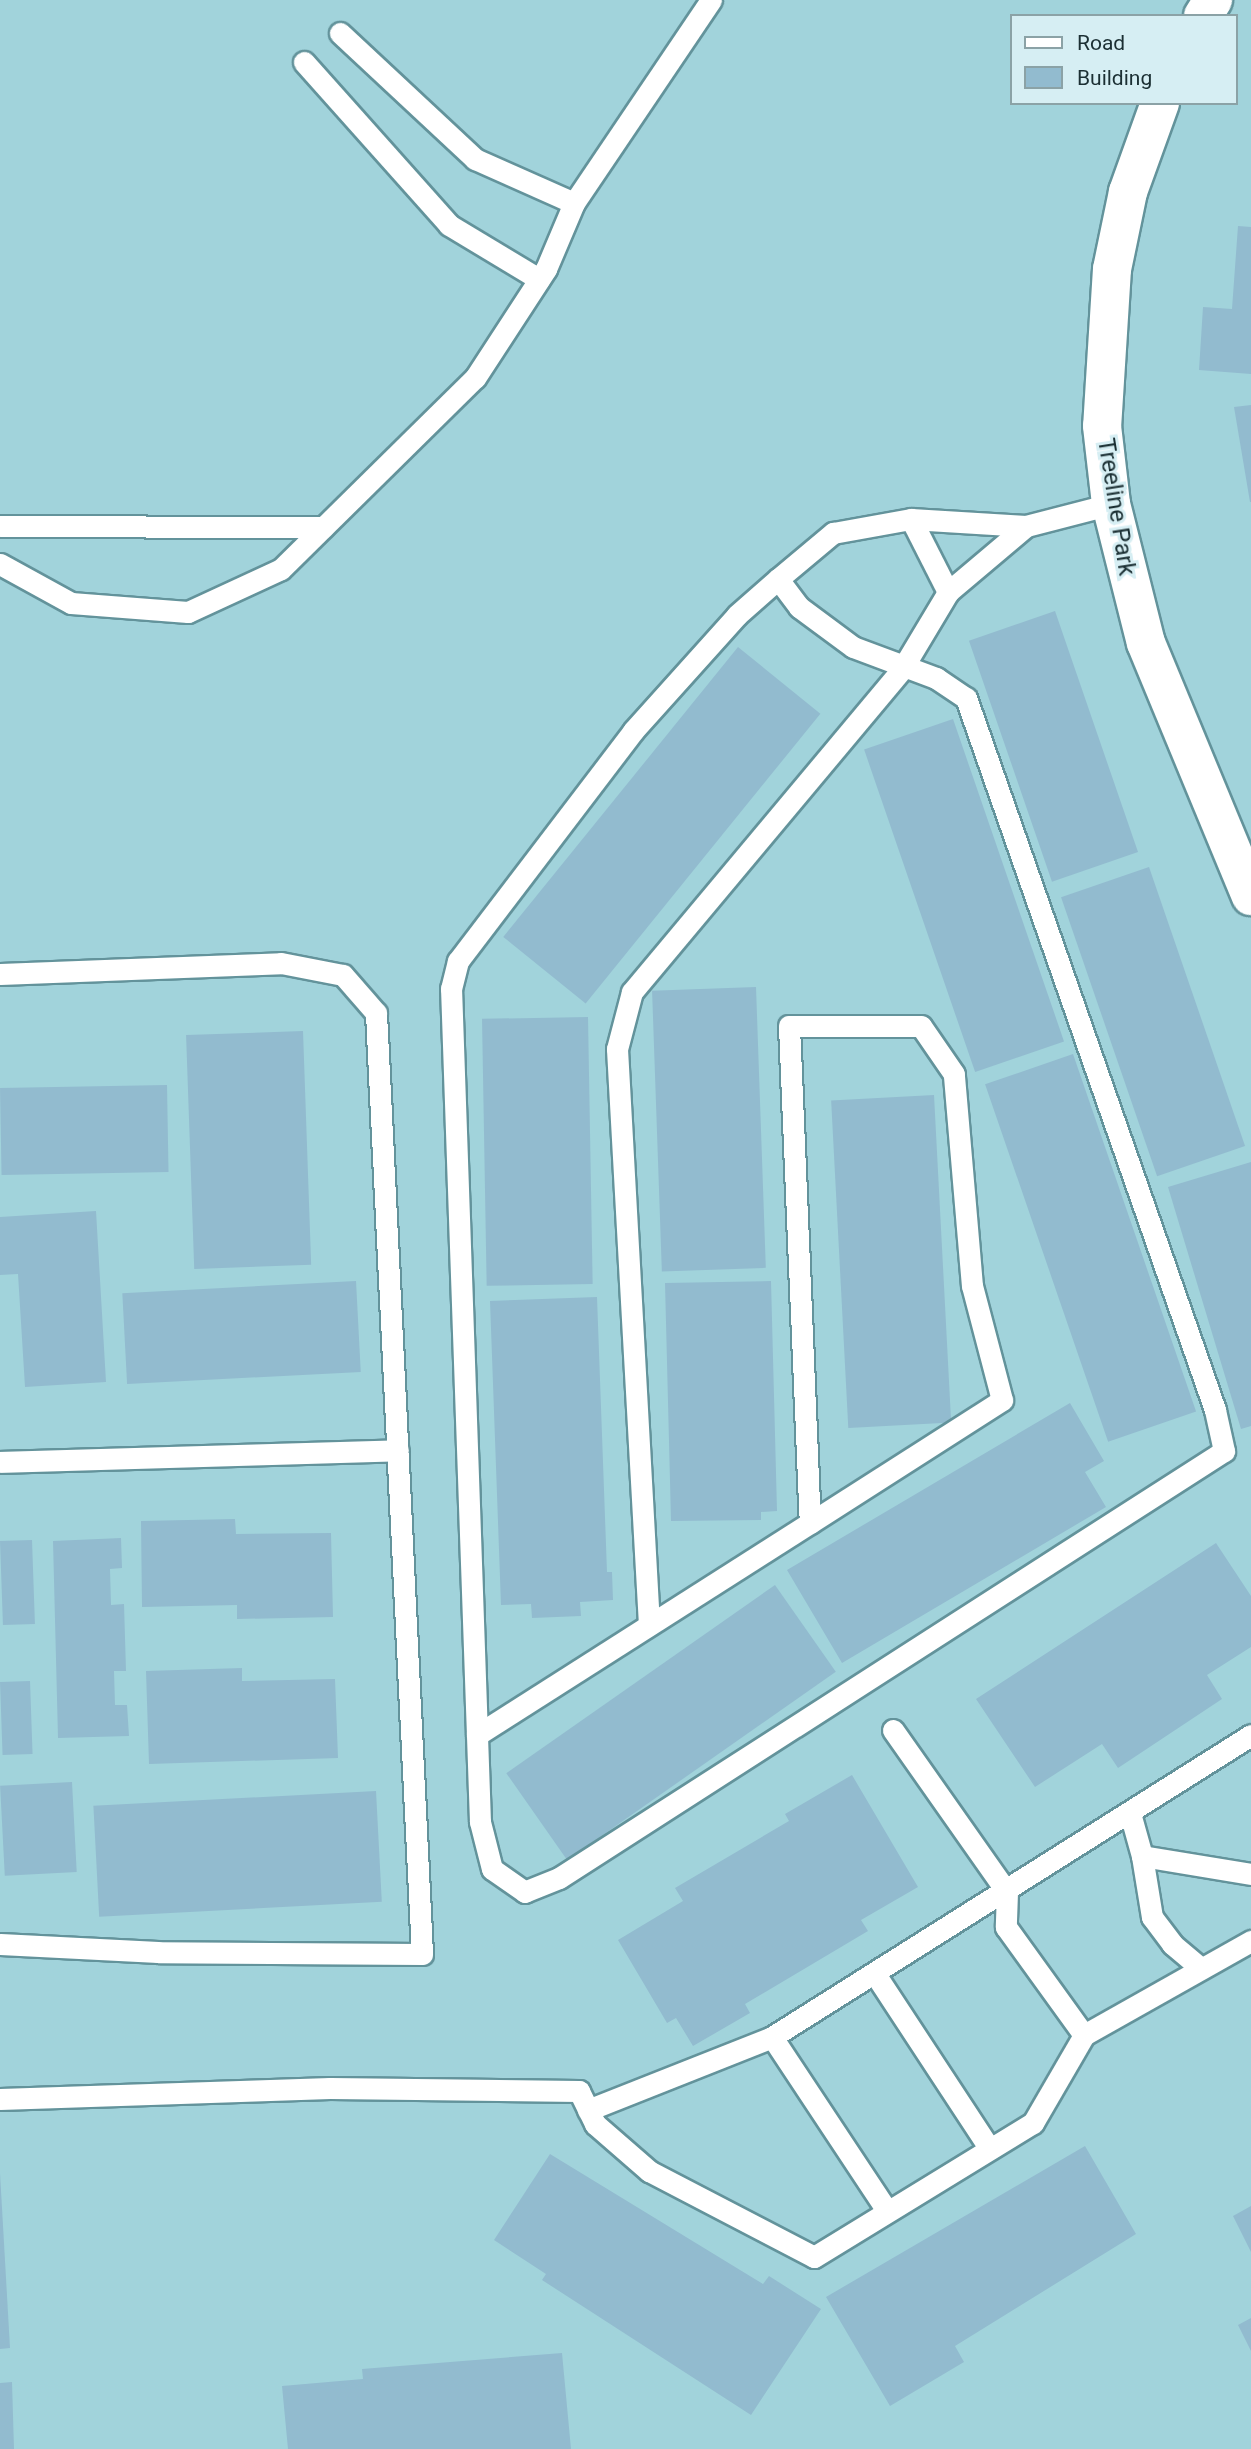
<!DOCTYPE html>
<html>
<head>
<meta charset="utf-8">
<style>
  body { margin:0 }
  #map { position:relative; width:1251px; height:2449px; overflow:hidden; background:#a1d3db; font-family:Roboto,sans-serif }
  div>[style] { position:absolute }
  .building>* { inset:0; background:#92bbcf; transform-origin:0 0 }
  .roads { filter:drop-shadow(2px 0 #63939b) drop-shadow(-2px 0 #63939b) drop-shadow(0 2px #63939b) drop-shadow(0 -2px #63939b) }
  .lane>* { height:21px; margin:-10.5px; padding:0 10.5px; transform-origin:10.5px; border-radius:10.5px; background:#fff }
  .secondary>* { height:38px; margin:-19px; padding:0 19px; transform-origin:19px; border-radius:19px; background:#fff }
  span { translate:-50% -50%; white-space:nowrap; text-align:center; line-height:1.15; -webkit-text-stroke:6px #d6eef3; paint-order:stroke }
  .street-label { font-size:24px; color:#1b2f33 }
  .legend { position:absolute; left:1010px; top:14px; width:228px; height:91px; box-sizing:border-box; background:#d6eef3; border:2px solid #8ba2a6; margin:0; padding:9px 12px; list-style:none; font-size:21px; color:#1b2f33 }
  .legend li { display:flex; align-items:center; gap:14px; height:35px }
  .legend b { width:35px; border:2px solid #8ba2a6 }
</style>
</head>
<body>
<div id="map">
  <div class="building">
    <i style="clip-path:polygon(1238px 226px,1251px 227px,1251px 374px,1199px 370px,1203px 307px,1232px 309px)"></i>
    <i style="clip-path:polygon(1251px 405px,1251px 502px,1250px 502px,1234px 407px)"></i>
    <i style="left:1055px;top:611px;width:255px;height:91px;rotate:71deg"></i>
    <i style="left:738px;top:647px;width:106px;height:373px;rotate:39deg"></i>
    <i style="left:953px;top:719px;width:341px;height:94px;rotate:71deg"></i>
    <i style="left:1149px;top:867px;width:295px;height:93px;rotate:71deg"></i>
    <i style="left:756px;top:987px;width:281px;height:104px;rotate:88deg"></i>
    <i style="left:588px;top:1017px;width:267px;height:106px;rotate:89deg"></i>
    <i style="left:303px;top:1031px;width:234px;height:117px;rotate:88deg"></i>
    <i style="left:1073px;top:1054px;width:378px;height:93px;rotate:71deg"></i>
    <i style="left:167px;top:1085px;width:87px;height:167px;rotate:89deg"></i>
    <i style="left:934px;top:1095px;width:328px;height:103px;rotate:87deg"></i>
    <i style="clip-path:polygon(1251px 1162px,1251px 1426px,1241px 1429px,1168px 1187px)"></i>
    <i style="clip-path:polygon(96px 1211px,106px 1382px,25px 1387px,18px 1274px,0 1275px,0 1217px)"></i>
    <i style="left:356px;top:1281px;width:91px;height:234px;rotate:87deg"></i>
    <i style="clip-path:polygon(771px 1281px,777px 1511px,761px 1512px,761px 1520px,671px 1521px,665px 1283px)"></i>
    <i style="clip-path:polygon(597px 1297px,607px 1572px,612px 1572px,613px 1600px,580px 1602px,581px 1616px,532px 1618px,531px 1604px,501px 1605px,490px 1301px)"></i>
    <i style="clip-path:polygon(1070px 1403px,1104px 1461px,1085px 1472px,1106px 1507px,842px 1663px,787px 1570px)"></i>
    <i style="clip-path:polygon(235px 1519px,236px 1534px,331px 1533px,333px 1617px,237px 1619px,237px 1605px,142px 1607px,141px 1521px)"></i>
    <i style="clip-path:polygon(121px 1538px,122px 1568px,110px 1569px,111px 1605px,124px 1604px,126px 1671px,114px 1671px,115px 1705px,127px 1705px,129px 1736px,58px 1738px,53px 1541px)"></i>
    <i style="left:32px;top:1540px;width:84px;height:32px;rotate:88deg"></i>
    <i style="clip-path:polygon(1216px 1543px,1251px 1596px,1251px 1647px,1207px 1675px,1222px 1699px,1118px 1768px,1102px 1744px,1035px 1787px,976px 1699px)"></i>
    <i style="left:775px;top:1585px;width:106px;height:328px;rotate:55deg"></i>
    <i style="clip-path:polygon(242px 1668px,242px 1681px,335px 1679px,338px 1758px,149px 1764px,146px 1671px)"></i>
    <i style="left:30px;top:1681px;width:73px;height:30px;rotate:88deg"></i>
    <i style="clip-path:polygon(852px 1775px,918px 1887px,861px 1920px,868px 1931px,745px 2004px,750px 2013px,693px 2046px,676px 2018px,667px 2023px,618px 1940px,683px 1901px,675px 1888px,789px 1821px,785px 1814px)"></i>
    <i style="left:72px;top:1782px;width:90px;height:72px;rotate:87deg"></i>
    <i style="left:376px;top:1791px;width:111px;height:283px;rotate:87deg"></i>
    <i style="clip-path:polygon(1085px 2146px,1136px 2234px,955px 2346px,964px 2362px,890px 2406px,826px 2297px)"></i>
    <i style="clip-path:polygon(550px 2154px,763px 2284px,769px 2276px,821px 2309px,751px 2415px,542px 2280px,546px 2274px,494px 2240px)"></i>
    <i style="clip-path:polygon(0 2173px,10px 2348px,0 2349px)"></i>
    <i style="clip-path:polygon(1251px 2206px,1251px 2252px,1233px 2216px)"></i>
    <i style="clip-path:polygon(1251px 2318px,1251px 2351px,1238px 2325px)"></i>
    <i style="clip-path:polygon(562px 2353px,571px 2449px,288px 2449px,282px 2386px,363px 2379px,362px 2369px)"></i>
    <i style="clip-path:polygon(12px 2382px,14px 2449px,0 2449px,0 2383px)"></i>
  </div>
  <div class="roads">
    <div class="lane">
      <i style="left:340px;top:33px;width:185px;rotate:43deg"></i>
      <i style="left:475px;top:159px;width:108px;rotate:24deg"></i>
      <i style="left:304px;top:62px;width:218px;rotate:48.3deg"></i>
      <i style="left:449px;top:225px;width:105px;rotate:31deg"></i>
      <i style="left:911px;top:519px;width:82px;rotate:63.1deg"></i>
      <i style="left:0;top:526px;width:323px;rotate:0.2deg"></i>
      <i style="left:0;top:564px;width:81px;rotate:28.8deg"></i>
      <i style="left:71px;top:603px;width:117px;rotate:4.4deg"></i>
      <i style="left:188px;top:612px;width:102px;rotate:-24.8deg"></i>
      <i style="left:281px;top:569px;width:272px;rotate:-44.6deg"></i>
      <i style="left:475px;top:378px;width:130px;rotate:-56.9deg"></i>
      <i style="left:546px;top:269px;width:72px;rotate:-67deg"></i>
      <i style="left:574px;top:203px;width:245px;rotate:-56deg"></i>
      <i style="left:778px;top:579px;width:35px;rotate:53deg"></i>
      <i style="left:799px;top:607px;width:67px;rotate:36.5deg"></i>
      <i style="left:853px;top:647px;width:89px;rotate:20.5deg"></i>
      <i style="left:936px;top:678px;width:36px;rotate:34deg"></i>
      <i style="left:966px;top:698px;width:754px;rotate:70.72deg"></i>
      <i style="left:1215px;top:1410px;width:42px;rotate:77.6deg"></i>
      <i style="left:1224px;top:1451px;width:790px;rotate:147.3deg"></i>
      <i style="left:559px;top:1878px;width:37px;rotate:158deg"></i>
      <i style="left:525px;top:1892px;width:40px;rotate:-145.1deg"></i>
      <i style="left:492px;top:1869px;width:49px;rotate:-104.3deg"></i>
      <i style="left:480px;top:1822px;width:834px;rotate:-91.99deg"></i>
      <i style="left:451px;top:989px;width:29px;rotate:-76deg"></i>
      <i style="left:458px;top:961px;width:289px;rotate:-52.7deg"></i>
      <i style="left:633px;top:731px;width:156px;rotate:-48.1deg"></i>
      <i style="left:737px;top:615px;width:55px;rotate:-41.3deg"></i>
      <i style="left:778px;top:579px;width:72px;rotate:-39.9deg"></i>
      <i style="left:833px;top:533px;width:79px;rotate:-10.2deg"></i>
      <i style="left:911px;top:519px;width:115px;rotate:3.5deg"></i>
      <i style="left:1026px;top:526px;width:88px;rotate:-14.5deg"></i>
      <i style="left:0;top:974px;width:281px;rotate:-2.2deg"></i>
      <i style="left:281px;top:963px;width:63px;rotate:11deg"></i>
      <i style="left:343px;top:975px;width:50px;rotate:49deg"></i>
      <i style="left:376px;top:1013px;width:942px;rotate:87.2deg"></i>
      <i style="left:422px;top:1954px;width:264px;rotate:-179.6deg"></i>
      <i style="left:158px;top:1952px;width:158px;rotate:-177.1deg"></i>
      <i style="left:0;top:1462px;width:398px;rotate:-1.7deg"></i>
      <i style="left:649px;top:1625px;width:577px;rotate:-93.18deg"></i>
      <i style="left:617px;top:1049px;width:59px;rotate:-75.3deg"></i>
      <i style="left:632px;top:992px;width:421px;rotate:-50.1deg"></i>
      <i style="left:902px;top:669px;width:90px;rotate:-59.1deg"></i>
      <i style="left:948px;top:592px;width:102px;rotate:-40.2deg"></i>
      <i style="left:893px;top:1730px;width:198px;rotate:54.9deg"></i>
      <i style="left:1007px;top:1892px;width:35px;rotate:92deg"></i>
      <i style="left:1006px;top:1927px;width:133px;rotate:54.2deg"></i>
      <i style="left:477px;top:1735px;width:395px;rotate:-32.5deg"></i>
      <i style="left:810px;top:1523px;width:228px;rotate:-32.6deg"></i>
      <i style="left:1002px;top:1400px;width:118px;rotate:-104.7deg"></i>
      <i style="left:972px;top:1286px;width:213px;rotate:-94.9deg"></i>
      <i style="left:954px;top:1074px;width:58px;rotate:-124.5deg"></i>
      <i style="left:921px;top:1026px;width:132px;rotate:180deg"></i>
      <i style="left:789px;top:1026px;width:497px;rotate:87.6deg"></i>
      <i style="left:1130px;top:1813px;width:45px;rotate:74.4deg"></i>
      <i style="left:1142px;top:1856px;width:110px;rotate:9.4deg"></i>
      <i style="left:1142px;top:1856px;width:62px;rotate:80.7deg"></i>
      <i style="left:1152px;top:1917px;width:34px;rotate:53deg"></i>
      <i style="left:1172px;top:1944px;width:38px;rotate:40deg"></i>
      <i style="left:875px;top:1974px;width:209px;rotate:56.7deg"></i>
      <i style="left:772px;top:2037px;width:209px;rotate:56.5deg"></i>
      <i style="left:0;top:2099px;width:330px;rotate:-1.9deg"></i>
      <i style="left:330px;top:2088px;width:249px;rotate:0.7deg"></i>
      <i style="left:579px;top:2091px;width:37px;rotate:64deg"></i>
      <i style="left:595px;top:2124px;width:72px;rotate:41deg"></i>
      <i style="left:649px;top:2171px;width:186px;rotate:27.5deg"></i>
      <i style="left:814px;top:2257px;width:257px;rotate:-31.5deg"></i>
      <i style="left:1033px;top:2123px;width:102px;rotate:-59.9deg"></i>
      <i style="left:1084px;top:2035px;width:192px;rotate:-29.4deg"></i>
      <i style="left:588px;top:2110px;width:198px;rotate:-21.6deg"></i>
      <i style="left:772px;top:2037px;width:566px;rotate:-32.23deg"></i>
    </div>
    <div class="secondary">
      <i style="left:1203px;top:16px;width:19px;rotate:-58deg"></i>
      <i style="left:1160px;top:103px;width:95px;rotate:109.8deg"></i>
      <i style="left:1128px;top:192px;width:79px;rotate:101.7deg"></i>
      <i style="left:1112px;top:269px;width:157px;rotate:93.6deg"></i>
      <i style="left:1102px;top:426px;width:79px;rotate:83.4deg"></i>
      <i style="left:1111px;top:504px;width:143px;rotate:75.9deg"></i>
      <i style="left:1146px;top:643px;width:274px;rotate:67.5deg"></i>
    </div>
  </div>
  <div class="street-label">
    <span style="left:1116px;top:507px;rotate:81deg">Treeline Park</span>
  </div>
  <ul class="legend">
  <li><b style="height:9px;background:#fff"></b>Road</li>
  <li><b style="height:19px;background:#92bbcf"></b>Building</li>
  </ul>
</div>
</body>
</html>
